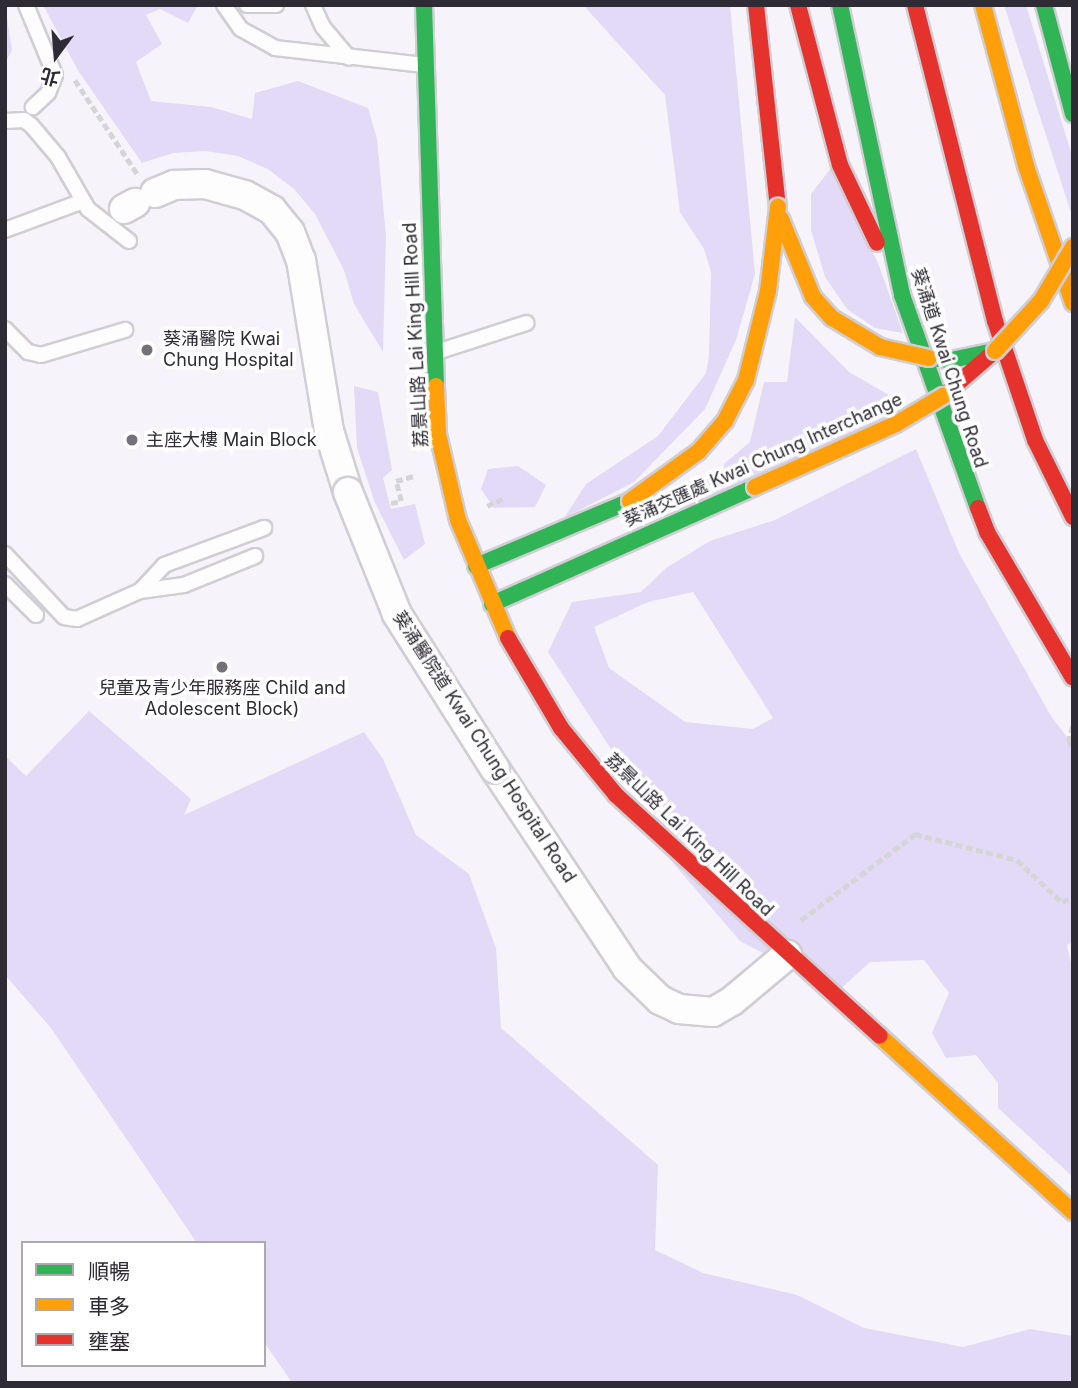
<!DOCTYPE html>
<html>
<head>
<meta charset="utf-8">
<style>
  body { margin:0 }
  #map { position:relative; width:1078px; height:1388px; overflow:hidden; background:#f6f4fa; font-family:Inter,"Noto Sans TC",sans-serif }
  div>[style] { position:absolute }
  .green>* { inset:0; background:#e2daf6 }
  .path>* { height:4.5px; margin-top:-2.25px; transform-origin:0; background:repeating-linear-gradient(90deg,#d5d5d8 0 7px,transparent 0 10.5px) }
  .roads { filter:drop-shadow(2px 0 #d0ced5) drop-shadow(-2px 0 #d0ced5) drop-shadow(0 2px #d0ced5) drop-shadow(0 -2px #d0ced5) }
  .lane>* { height:14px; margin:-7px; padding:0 7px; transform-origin:7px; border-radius:7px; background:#fefdfe }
  .street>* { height:28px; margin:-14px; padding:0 14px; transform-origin:14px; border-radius:14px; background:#fefdfe }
  .fast>* { height:16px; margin:-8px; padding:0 8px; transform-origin:8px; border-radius:8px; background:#30b455 }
  .slow>* { height:16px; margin:-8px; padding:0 8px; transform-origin:8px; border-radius:8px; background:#ff9f0a }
  .jam>* { height:16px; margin:-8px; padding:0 8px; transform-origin:8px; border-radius:8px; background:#e5322d }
  .bridges { filter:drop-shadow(2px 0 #d0ced5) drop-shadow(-2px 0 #d0ced5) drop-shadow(0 2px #d0ced5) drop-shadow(0 -2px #d0ced5) }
  .street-bridge>* { height:28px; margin:-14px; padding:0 14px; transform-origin:14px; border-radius:14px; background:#fefdfe }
  .slow-bridge>* { height:16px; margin:-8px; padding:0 8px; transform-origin:8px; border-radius:8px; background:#ff9f0a }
  .dots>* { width:19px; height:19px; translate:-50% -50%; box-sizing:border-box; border:4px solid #fff; border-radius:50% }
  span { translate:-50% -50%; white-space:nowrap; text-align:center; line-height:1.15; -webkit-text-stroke:7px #fff; paint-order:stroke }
  .street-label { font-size:18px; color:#2e2b34 }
  .poi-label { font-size:18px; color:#2e2b34 }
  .left { translate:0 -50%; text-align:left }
  .frame { position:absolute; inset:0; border:7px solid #2e2b34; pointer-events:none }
  .legend { position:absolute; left:21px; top:1241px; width:245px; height:126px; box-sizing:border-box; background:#fff; border:2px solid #abaaae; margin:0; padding:9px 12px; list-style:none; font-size:21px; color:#2e2b34 }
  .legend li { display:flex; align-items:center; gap:14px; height:35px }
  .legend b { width:35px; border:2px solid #abaaae }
  .north { position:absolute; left:21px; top:21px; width:70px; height:70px; -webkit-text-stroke:5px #fff; paint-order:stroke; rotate:196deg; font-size:19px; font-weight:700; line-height:28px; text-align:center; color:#2e2b34 }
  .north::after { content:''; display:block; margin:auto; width:24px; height:32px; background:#2e2b34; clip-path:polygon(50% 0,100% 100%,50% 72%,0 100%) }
</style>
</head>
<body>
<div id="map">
  <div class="green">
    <i style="clip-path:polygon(5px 5px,12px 50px,5px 63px)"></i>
    <i style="clip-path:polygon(43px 5px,198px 5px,188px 23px,160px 9px,146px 15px,162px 44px,136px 62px,151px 101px,211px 107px,252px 119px,255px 93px,298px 81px,368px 108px,377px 139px,386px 236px,383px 352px,354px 304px,344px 270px,315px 214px,294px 189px,268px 169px,238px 156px,206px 151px,173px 153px,142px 163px,79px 72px)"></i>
    <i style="clip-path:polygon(583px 5px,730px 5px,755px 274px,736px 340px,705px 409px,634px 482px,564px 518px,586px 484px,658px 436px,706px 373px,709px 355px,711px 272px,704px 249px,680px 212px,665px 95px)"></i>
    <i style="clip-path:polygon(1004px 5px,1026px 5px,1073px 159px,1073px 219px)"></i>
    <i style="clip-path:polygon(831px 168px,878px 263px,903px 333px,875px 328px,847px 309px,825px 277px,811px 230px,811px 194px)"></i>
    <i style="clip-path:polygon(795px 317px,849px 372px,894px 398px,875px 444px,663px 539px,686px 496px,750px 442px,764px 382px,787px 382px)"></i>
    <i style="clip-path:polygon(354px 386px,378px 392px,392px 470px,383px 478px,391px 509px,415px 504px,425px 544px,404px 560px,375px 503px,357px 448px)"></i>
    <i style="clip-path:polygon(evenodd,916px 449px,959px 553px,1051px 716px,1073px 745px,1073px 942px,1067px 945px,1073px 973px,1073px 1177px,998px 1108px,998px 1083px,976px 1055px,946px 1058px,932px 1033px,949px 993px,924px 960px,870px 962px,837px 992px,740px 941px,650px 836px,659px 812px,624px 769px,548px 652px,572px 602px,641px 592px,666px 568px,710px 541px,775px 520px,916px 449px,693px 592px,773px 718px,753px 729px,685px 722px,609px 668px,594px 627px,648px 602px,693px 592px)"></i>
    <i style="clip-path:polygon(518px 466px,546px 485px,535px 507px,494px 508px,481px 489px,488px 469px)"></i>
    <i style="clip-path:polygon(89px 711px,191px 799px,184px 815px,364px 732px,383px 759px,416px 835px,469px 874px,496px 948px,501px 1028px,658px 1165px,655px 1250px,703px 1273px,797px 1295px,864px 1328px,963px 1347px,1030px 1329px,1073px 1336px,1073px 1383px,292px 1383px,264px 1342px,264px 1243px,197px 1243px,51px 1028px,5px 975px,5px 756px,26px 776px)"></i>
  </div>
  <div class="path">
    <i style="left:75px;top:80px;width:114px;rotate:56.4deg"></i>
    <i style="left:391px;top:503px;width:10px;rotate:-11deg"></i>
    <i style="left:401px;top:501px;width:21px;rotate:-104deg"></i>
    <i style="left:396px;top:481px;width:19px;rotate:-16deg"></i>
    <i style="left:487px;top:506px;width:17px;rotate:-25deg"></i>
    <i style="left:1073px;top:726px;width:15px;rotate:106deg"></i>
    <i style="left:1069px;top:740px;width:11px;rotate:68deg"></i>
    <i style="left:801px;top:920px;width:143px;rotate:-37deg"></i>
    <i style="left:915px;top:834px;width:105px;rotate:14.3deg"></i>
    <i style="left:1017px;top:860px;width:62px;rotate:43deg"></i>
    <i style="left:1062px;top:902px;width:12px;rotate:-24deg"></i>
  </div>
  <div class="roads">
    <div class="lane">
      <i style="left:26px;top:5px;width:76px;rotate:67.5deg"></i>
      <i style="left:55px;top:75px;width:19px;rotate:111deg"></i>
      <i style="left:48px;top:93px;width:21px;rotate:137deg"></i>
      <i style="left:224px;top:5px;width:29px;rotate:55deg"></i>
      <i style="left:241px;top:29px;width:39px;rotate:29deg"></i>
      <i style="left:275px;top:48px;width:150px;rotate:6.5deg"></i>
      <i style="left:247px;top:5px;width:29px"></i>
      <i style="left:313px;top:5px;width:24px;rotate:66deg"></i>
      <i style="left:323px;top:27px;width:40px;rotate:50deg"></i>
      <i style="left:5px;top:121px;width:19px;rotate:-3deg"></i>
      <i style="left:24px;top:120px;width:9px;rotate:36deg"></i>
      <i style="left:31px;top:125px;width:42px;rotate:49.8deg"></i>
      <i style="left:58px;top:157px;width:60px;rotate:60deg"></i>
      <i style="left:88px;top:209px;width:52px;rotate:38deg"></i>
      <i style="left:5px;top:230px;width:83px;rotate:-20.4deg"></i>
      <i style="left:5px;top:329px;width:33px;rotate:45deg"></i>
      <i style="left:28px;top:352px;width:13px;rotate:13deg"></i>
      <i style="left:41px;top:355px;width:88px;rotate:-16.6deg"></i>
      <i style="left:437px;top:352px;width:94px;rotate:-18deg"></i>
      <i style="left:5px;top:554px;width:86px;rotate:46.9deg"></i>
      <i style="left:64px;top:617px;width:13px;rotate:9deg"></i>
      <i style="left:77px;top:619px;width:69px;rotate:-24deg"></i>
      <i style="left:140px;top:591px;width:35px;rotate:-47deg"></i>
      <i style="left:164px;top:565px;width:107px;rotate:-20.3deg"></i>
      <i style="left:5px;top:584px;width:44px;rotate:45deg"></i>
      <i style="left:140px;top:591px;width:44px;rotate:-7.8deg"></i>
      <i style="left:184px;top:585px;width:77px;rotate:-22.2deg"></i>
    </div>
    <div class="street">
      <i style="left:155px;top:193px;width:21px;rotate:-23deg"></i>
      <i style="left:174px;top:185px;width:31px;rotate:-2deg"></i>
      <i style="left:205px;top:184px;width:41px;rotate:15.4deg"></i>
      <i style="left:245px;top:195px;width:31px;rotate:29deg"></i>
      <i style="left:272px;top:210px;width:28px;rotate:51deg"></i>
      <i style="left:290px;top:232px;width:30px;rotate:69deg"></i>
      <i style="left:301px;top:260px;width:173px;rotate:80.7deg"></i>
      <i style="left:329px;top:431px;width:64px;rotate:72.7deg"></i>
      <i style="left:124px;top:209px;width:13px;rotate:-29deg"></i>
      <i style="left:495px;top:769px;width:239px;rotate:56.4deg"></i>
      <i style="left:627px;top:968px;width:46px;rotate:44.1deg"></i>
      <i style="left:660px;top:1000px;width:21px;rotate:25deg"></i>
      <i style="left:679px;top:1009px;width:34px;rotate:5deg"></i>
      <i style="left:713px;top:1012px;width:22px;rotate:-30deg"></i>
      <i style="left:732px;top:1001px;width:72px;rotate:-39.9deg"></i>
    </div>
    <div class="fast">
      <i style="left:424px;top:5px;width:381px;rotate:88.2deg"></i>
      <i style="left:840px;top:5px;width:297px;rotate:77.9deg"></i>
      <i style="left:902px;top:295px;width:226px;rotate:70.4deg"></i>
      <i style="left:1044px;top:5px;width:113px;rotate:75.1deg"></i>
      <i style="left:929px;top:358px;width:22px;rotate:5deg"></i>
      <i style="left:951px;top:360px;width:45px;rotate:-11.6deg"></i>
      <i style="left:476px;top:566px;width:167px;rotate:-22.9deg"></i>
      <i style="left:492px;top:604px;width:288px;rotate:-24deg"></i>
    </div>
    <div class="slow">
      <i style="left:983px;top:5px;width:167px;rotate:75deg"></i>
      <i style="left:1026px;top:166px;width:145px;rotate:71.1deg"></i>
      <i style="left:436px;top:386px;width:48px;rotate:87.6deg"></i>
      <i style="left:438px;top:434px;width:88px;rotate:76.9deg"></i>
      <i style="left:458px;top:520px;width:128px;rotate:67deg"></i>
      <i style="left:880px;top:1036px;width:261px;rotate:42.4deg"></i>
    </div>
    <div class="jam">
      <i style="left:756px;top:5px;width:203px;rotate:83.8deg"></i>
      <i style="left:798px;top:5px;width:165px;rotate:75.3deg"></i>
      <i style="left:840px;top:165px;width:86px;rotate:64.6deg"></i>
      <i style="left:915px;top:5px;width:326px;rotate:75.8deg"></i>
      <i style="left:995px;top:321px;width:126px;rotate:71.4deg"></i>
      <i style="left:1035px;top:440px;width:86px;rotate:63.7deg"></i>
      <i style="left:943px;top:396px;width:69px;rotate:-40.9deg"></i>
      <i style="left:978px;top:508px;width:26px;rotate:69deg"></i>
      <i style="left:987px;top:532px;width:169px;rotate:59.5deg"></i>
      <i style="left:508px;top:638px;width:104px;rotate:59.5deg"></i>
      <i style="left:561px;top:728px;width:87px;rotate:50.6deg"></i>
      <i style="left:616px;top:795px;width:357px;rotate:42.4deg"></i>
    </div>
  </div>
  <div class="bridges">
    <div class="street-bridge">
      <i style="left:348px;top:492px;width:131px;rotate:68.1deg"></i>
      <i style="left:397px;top:614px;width:183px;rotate:57.7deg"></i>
    </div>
    <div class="slow-bridge">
      <i style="left:781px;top:219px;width:84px;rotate:67.7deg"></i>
      <i style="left:813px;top:297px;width:28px;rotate:48deg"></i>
      <i style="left:832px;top:318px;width:56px;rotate:31.1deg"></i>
      <i style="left:880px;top:347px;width:50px;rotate:12.7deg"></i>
      <i style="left:995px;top:351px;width:68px;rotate:-47.4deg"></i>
      <i style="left:1041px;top:301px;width:63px;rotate:-59.3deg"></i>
      <i style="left:755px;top:487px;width:154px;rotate:-24.1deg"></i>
      <i style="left:896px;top:424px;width:55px;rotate:-30.8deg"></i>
      <i style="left:630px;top:501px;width:85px;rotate:-35.9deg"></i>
      <i style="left:699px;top:451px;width:40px;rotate:-49deg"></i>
      <i style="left:725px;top:421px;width:46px;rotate:-62.9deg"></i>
      <i style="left:746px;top:380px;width:92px;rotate:-76.1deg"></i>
      <i style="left:768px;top:291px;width:85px;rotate:-83.2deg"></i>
    </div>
  </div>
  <div class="dots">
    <i style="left:147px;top:350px;background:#747179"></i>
    <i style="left:132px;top:440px;background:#747179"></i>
    <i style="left:222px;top:667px;background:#747179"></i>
  </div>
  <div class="street-label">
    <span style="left:416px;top:335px;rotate:-93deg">荔景山路 Lai King Hill Road</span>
    <span style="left:949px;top:368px;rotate:72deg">葵涌道 Kwai Chung Road</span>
    <span style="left:763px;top:460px;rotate:-24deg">葵涌交匯處 Kwai Chung Interchange</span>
    <span style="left:484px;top:747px;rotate:57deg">葵涌醫院道 Kwai Chung Hospital Road</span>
    <span style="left:689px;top:835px;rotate:44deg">荔景山路 Lai King Hill Road</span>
  </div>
  <div class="poi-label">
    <span class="left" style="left:163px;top:350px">葵涌醫院 Kwai<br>Chung Hospital</span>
    <span class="left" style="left:146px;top:440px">主座大樓 Main Block</span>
    <span style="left:222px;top:699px">兒童及青少年服務座 Child and<br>Adolescent Block)</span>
  </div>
  <div class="frame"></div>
  <ul class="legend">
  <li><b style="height:9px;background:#30b455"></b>順暢</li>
  <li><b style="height:9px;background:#ff9f0a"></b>車多</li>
  <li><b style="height:9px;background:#e5322d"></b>壅塞</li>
  </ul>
  <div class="north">北</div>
</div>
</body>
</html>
